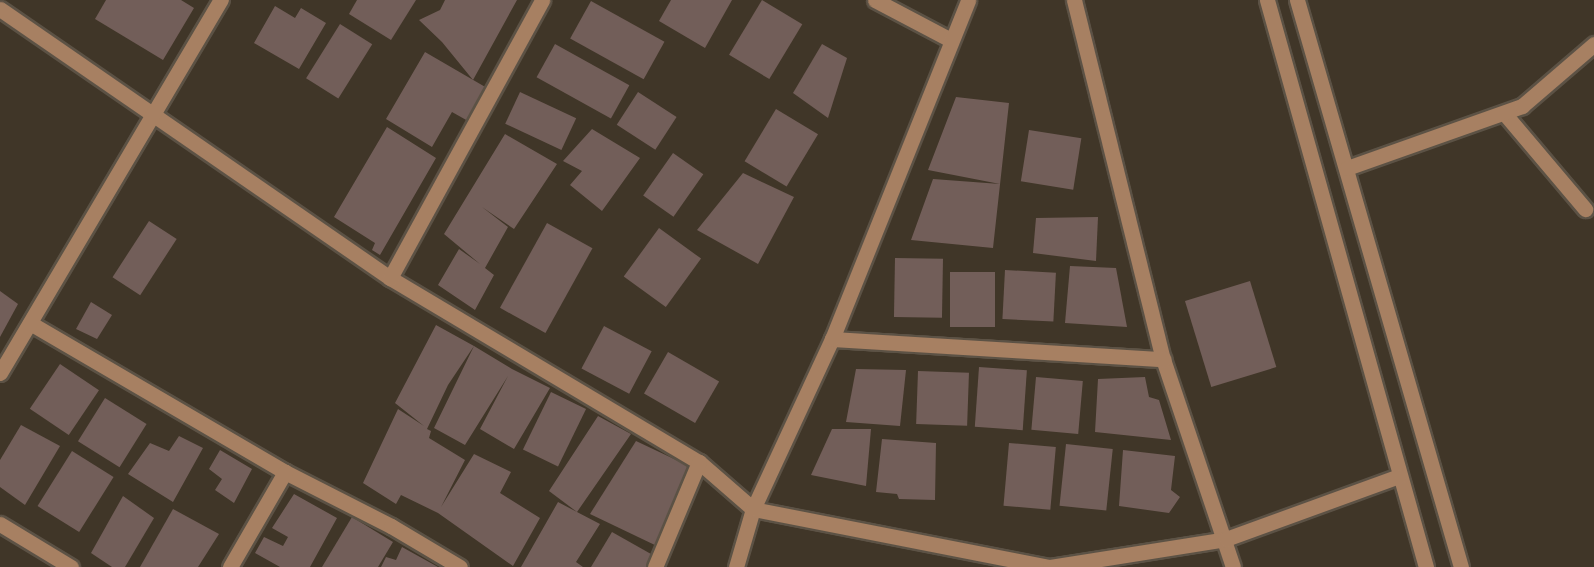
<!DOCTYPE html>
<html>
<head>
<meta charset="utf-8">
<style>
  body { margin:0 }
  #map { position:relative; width:1594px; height:567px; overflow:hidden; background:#403628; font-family:"Titillium Web",sans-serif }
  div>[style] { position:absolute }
  .building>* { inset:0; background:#725e59; transform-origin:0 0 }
  .roads { filter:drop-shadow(2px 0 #5c5245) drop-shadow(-2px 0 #5c5245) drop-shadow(0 2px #5c5245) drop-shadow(0 -2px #5c5245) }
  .minor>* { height:15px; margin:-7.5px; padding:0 7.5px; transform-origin:7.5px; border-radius:7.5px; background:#a78062 }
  span { translate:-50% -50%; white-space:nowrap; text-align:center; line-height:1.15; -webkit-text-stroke:4.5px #231e18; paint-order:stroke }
</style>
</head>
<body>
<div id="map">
  <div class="building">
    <i style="clip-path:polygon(106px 0,181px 0,194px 8px,163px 60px,95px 19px)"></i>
    <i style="clip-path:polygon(357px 0,416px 0,391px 40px,349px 14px)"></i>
    <i style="clip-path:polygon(445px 0,517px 0,473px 80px,442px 42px,419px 20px,440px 10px)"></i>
    <i style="clip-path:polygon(671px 0,732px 0,705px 48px,659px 21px)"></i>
    <i style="left:762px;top:0;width:47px;height:64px;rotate:31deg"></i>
    <i style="left:591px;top:1px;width:84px;height:43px;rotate:29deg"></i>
    <i style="clip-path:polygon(275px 6px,295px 18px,301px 8px,326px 23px,299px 69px,254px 43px)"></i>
    <i style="left:340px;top:24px;width:38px;height:64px;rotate:32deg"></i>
    <i style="left:555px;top:44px;width:85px;height:38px;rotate:29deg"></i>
    <i style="clip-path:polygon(822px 44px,847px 58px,828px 118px,793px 93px)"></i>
    <i style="clip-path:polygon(425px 52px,487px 88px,468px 121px,452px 112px,432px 147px,386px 119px)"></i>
    <i style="left:520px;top:92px;width:62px;height:35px;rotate:25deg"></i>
    <i style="left:638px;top:92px;width:46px;height:39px;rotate:33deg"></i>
    <i style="clip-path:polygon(956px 97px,1009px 103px,993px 248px,911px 240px,933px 179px,1000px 184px,928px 170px)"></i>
    <i style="left:776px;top:109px;width:49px;height:61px;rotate:31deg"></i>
    <i style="clip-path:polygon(387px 127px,436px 158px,380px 255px,372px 250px,375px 243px,334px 217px)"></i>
    <i style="clip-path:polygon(592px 129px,640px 158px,602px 211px,570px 185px,582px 171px,563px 161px)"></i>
    <i style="left:1029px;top:130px;width:53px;height:52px;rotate:9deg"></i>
    <i style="clip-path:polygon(505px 134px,557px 164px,514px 229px,482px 207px,508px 227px,485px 268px,494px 275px,475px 310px,438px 285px,459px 249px,480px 264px,444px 234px)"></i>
    <i style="left:673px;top:153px;width:37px;height:52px;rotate:35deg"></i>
    <i style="clip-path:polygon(743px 173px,794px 197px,758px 264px,697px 230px)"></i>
    <i style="clip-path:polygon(1098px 217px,1096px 261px,1033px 253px,1036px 218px)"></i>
    <i style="left:149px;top:221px;width:33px;height:67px;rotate:33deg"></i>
    <i style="left:547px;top:223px;width:52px;height:97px;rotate:29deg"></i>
    <i style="left:659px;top:228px;width:52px;height:60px;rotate:36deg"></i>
    <i style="left:895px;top:258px;width:48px;height:59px;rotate:1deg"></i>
    <i style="clip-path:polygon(1070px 266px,1116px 268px,1127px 327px,1065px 323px)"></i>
    <i style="left:1005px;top:270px;width:51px;height:49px;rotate:3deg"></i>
    <i style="left:950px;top:272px;width:45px;height:55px"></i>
    <i style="left:1250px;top:281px;width:90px;height:68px;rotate:73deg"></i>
    <i style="clip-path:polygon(0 291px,18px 304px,0 337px)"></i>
    <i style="clip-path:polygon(91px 302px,112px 315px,97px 339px,76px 329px)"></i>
    <i style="clip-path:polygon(436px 325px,474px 346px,512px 369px,550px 388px,514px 449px,480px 429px,508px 376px,465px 445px,434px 428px,474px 346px,448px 385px,427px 429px,431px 431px,429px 438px,465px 460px,441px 507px,474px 454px,511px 472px,500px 493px,540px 518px,513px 566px,438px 513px,401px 495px,396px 504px,363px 483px,398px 409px,424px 426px,395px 403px)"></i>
    <i style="left:604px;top:326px;width:54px;height:48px;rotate:28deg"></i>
    <i style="left:668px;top:352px;width:59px;height:48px;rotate:30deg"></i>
    <i style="left:60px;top:364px;width:47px;height:54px;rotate:34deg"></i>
    <i style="left:979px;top:367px;width:48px;height:60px;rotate:4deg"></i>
    <i style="clip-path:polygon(856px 369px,906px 370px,900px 426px,846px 422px)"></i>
    <i style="left:918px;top:371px;width:51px;height:53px;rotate:2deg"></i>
    <i style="left:1036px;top:377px;width:47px;height:53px;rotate:5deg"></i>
    <i style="clip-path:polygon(1145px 377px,1149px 397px,1159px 400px,1171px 440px,1095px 432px,1098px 379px)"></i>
    <i style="left:551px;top:392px;width:39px;height:64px;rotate:26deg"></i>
    <i style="left:105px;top:398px;width:49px;height:51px;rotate:32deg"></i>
    <i style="clip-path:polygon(598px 416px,631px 434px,577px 512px,600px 524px,576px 562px,583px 567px,521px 567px,558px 502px,577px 512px,549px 491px)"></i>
    <i style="clip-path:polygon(21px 425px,60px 446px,25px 505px,0 487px,0 460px)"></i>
    <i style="clip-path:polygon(832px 429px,871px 429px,866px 486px,811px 475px)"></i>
    <i style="clip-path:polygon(179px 436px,203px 448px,173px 502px,128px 474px,150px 443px,169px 451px)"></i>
    <i style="clip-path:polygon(882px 439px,936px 443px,935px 500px,899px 499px,897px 494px,876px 492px)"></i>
    <i style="clip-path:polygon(636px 441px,689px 466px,659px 547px,590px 514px)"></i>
    <i style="left:1009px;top:443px;width:47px;height:63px;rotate:5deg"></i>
    <i style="left:1066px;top:444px;width:47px;height:62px;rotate:6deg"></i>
    <i style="clip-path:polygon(220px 450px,252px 469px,234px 503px,215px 490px,222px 479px,209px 469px)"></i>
    <i style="clip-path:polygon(1123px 450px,1175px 456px,1171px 490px,1180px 497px,1169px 513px,1119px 506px)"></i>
    <i style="left:72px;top:451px;width:49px;height:65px;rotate:32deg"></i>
    <i style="clip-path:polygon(294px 494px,337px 518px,310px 567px,280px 567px,255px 553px,264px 537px,283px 546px,288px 537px,272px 528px)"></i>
    <i style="clip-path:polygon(123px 496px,154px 518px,125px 567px,112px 567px,91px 553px)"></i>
    <i style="clip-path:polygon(173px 509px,219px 534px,198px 567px,140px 567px)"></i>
    <i style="clip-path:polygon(352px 517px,393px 542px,378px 567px,322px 567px)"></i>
    <i style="clip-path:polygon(612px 532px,651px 554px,647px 567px,591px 567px)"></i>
    <i style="clip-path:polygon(402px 547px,438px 567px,381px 567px,386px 557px,396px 560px)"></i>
  </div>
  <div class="roads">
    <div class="minor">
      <i style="left:875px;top:0;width:86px;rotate:27.8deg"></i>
      <i style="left:1074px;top:0;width:370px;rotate:76.1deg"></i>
      <i style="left:1163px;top:359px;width:219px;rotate:71.4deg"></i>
      <i style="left:1267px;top:0;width:589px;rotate:74.34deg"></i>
      <i style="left:1297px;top:0;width:590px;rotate:73.87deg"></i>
      <i style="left:0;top:9px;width:474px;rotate:34.6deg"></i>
      <i style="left:390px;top:278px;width:360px;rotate:30.8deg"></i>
      <i style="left:699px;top:462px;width:72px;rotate:41deg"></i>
      <i style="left:753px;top:509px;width:301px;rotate:11.1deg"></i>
      <i style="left:1504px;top:113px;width:126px;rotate:49.8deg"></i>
      <i style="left:1347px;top:168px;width:186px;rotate:-19.5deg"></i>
      <i style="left:1522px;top:106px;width:95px;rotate:-40.7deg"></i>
      <i style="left:390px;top:278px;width:317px;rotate:-61.3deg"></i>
      <i style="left:30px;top:323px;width:295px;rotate:30.3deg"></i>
      <i style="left:285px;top:472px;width:119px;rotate:27deg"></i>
      <i style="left:391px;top:526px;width:80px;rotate:30.7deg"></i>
      <i style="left:832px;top:339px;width:332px;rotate:3.5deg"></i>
      <i style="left:0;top:373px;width:434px;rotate:-59.4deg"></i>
      <i style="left:0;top:524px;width:83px;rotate:31.2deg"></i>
      <i style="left:230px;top:567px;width:110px;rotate:-59.9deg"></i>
      <i style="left:655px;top:567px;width:114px;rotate:-67.3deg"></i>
      <i style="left:736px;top:567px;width:60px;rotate:-73.7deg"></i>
      <i style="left:753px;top:509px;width:187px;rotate:-65.1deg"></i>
      <i style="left:832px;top:339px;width:365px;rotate:-68.1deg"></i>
      <i style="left:1050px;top:567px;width:178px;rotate:-9deg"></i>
      <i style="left:1226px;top:539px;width:184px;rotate:-20deg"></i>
    </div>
  </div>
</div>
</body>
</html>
